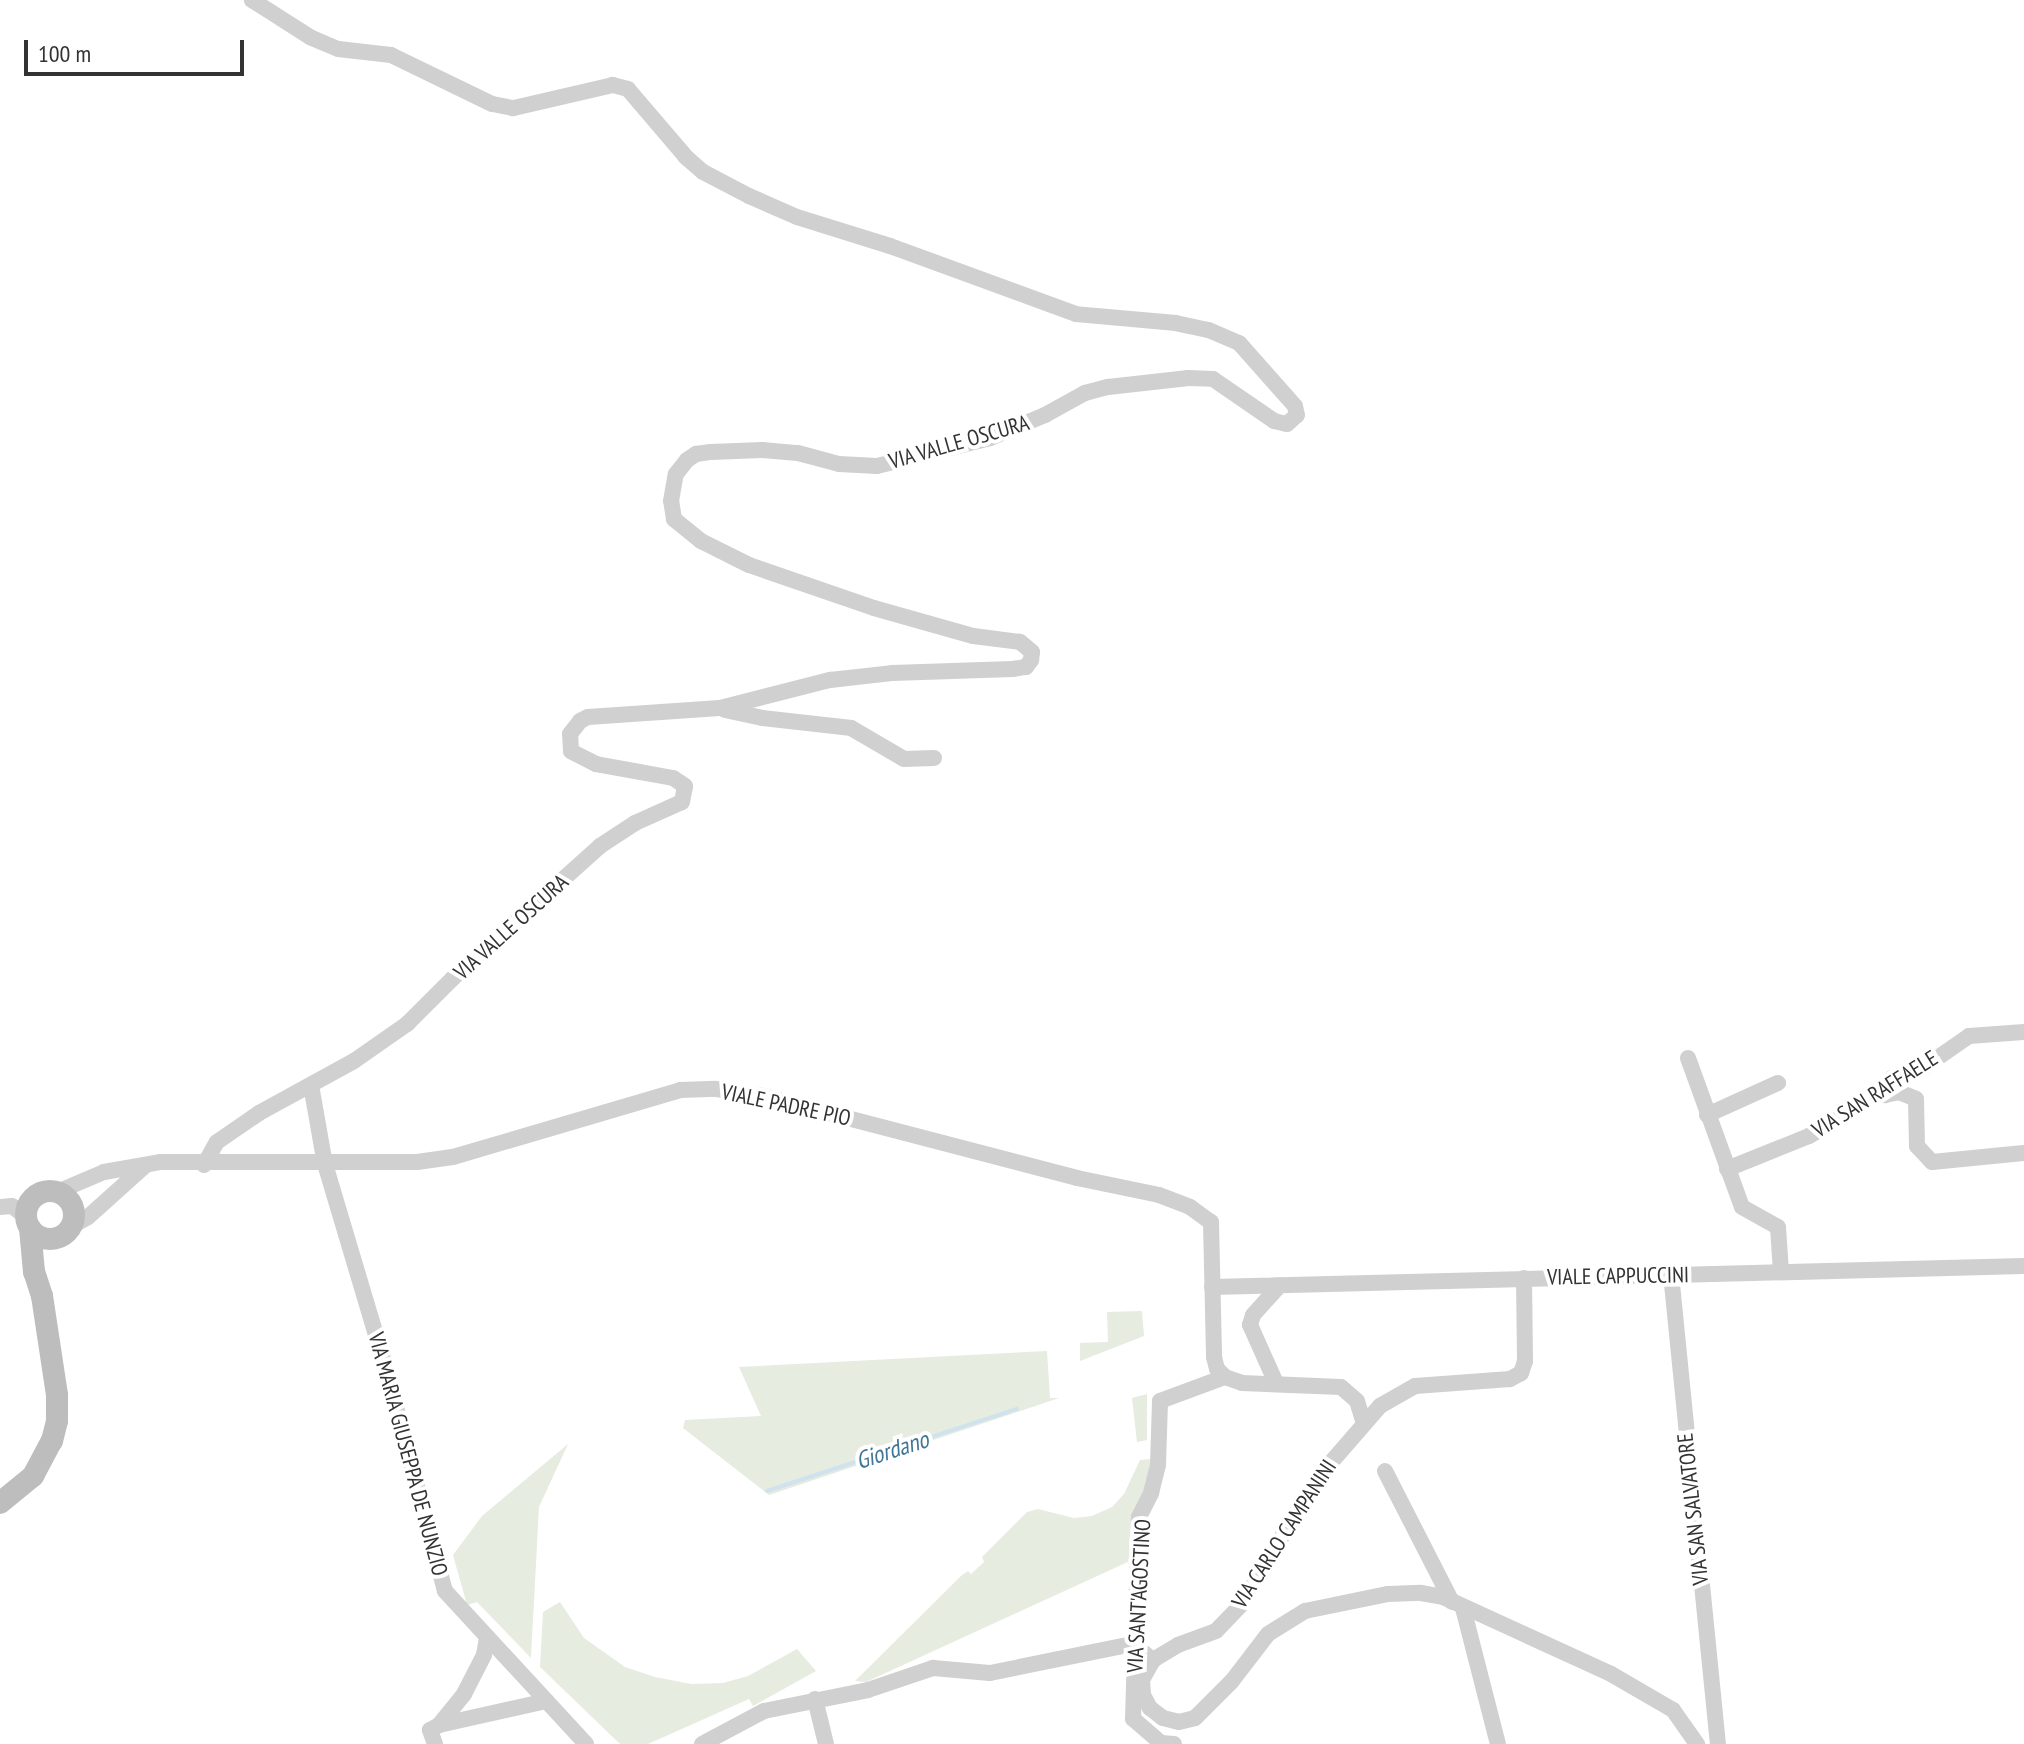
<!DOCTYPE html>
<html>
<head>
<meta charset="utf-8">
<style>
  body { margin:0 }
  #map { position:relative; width:2024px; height:1744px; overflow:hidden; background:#fff; font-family:"PT Sans Narrow",sans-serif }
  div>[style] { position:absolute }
  .green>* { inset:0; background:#e6ecdf }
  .stream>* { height:4px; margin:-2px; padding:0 2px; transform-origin:2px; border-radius:2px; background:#cfe2ee }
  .street>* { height:16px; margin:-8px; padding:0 8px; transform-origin:8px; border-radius:8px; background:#d0d0d0 }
  .secondary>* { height:22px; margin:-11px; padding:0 11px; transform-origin:11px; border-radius:11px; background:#bdbdbd }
  .secondary>.ring { margin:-11px; padding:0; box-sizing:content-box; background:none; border:22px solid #bdbdbd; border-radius:50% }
  span { translate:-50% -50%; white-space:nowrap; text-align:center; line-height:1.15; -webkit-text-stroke:8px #fff; paint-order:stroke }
  .street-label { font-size:22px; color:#333 }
  .water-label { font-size:24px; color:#3f7597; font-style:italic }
  .scale { position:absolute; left:24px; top:40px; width:220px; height:36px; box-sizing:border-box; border:4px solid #333; border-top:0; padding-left:10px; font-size:24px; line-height:28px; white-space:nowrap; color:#333; -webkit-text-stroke:6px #fff; paint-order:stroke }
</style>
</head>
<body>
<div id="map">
  <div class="green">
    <i style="clip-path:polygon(1142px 1311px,1144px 1336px,1080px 1361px,1080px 1343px,1108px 1342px,1107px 1312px)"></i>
    <i style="clip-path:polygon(1047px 1351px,1050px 1398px,1059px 1398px,769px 1495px,683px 1428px,685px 1420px,761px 1416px,739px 1367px)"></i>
    <i style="clip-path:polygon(1147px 1394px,1147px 1440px,1137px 1442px,1132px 1398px)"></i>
    <i style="clip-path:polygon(568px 1444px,539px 1507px,531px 1658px,477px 1602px,467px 1605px,453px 1555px,482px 1516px)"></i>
    <i style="clip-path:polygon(1151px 1459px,1130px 1561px,866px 1682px,855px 1681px,962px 1575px,968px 1571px,971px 1574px,984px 1562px,982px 1557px,1027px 1512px,1038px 1509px,1074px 1518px,1092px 1516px,1112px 1507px,1124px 1494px,1140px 1460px)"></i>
    <i style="clip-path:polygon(560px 1602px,584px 1638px,625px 1667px,655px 1677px,691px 1684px,723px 1683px,748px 1676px,797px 1649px,816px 1671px,753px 1706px,749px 1699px,648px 1744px,620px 1744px,540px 1667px,543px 1612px)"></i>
  </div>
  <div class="stream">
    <i style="left:767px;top:1491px;width:263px;rotate:-18.2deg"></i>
  </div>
  <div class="street">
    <i style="left:725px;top:710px;width:38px;rotate:12deg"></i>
    <i style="left:762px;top:718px;width:90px;rotate:6.4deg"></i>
    <i style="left:851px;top:728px;width:61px;rotate:30.3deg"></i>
    <i style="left:904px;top:759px;width:30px;rotate:-2deg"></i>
    <i style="left:1688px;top:1058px;width:158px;rotate:70.1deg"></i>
    <i style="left:1742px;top:1207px;width:41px;rotate:29.1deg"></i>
    <i style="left:1778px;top:1227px;width:45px;rotate:86.2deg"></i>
    <i style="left:311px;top:1085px;width:80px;rotate:80deg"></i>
    <i style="left:325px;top:1164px;width:207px;rotate:73.4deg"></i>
    <i style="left:384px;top:1362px;width:237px;rotate:75.1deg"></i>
    <i style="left:445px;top:1591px;width:208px;rotate:47.3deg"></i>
    <i style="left:1878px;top:1090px;width:9px;rotate:36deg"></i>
    <i style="left:1885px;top:1095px;width:14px;rotate:-12deg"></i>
    <i style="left:1899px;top:1092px;width:18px;rotate:22deg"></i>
    <i style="left:1916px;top:1099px;width:47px;rotate:88.8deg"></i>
    <i style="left:1917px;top:1146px;width:22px;rotate:47deg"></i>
    <i style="left:1932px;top:1162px;width:92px;rotate:-5.6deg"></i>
    <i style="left:1707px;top:1115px;width:78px;rotate:-24.3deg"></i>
    <i style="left:204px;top:1165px;width:26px;rotate:-61deg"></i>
    <i style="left:217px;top:1142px;width:51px;rotate:-34.6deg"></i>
    <i style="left:259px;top:1113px;width:108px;rotate:-28.7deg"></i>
    <i style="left:354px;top:1061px;width:65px;rotate:-34.9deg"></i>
    <i style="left:407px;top:1024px;width:65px;rotate:-45deg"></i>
    <i style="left:453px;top:978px;width:198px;rotate:-41.9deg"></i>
    <i style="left:600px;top:846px;width:42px;rotate:-33.3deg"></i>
    <i style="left:635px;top:823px;width:51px;rotate:-24.1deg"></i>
    <i style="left:682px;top:802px;width:16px;rotate:-79deg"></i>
    <i style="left:685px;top:786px;width:14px;rotate:-146deg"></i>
    <i style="left:673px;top:778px;width:78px;rotate:-169.7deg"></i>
    <i style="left:596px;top:764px;width:28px;rotate:-153deg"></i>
    <i style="left:571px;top:751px;width:17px;rotate:-93deg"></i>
    <i style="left:570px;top:734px;width:16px;rotate:-52deg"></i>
    <i style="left:580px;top:721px;width:9px;rotate:-27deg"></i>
    <i style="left:588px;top:717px;width:132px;rotate:-3.9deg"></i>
    <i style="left:720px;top:708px;width:114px;rotate:-14.3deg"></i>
    <i style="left:830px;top:680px;width:62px;rotate:-6.4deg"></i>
    <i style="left:892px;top:673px;width:121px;rotate:-1.9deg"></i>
    <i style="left:1013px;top:669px;width:13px;rotate:-9deg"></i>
    <i style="left:1026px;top:667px;width:9px;rotate:-54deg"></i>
    <i style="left:1031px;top:660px;width:8px;rotate:-83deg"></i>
    <i style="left:1032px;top:652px;width:16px;rotate:-140deg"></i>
    <i style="left:1020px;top:642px;width:47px;rotate:-172.7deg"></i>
    <i style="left:973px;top:636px;width:103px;rotate:-164.2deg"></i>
    <i style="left:874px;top:608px;width:132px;rotate:-161deg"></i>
    <i style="left:749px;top:565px;width:54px;rotate:-153.4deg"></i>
    <i style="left:701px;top:541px;width:35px;rotate:-141deg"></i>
    <i style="left:674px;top:519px;width:18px;rotate:-99deg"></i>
    <i style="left:671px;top:501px;width:27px;rotate:-80deg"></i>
    <i style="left:676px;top:474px;width:18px;rotate:-52deg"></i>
    <i style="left:687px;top:460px;width:11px;rotate:-34deg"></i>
    <i style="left:696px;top:454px;width:15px;rotate:-8deg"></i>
    <i style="left:711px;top:452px;width:51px;rotate:-2.2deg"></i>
    <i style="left:762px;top:450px;width:36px;rotate:5deg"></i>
    <i style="left:798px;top:453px;width:42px;rotate:15deg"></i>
    <i style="left:839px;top:464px;width:38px;rotate:3deg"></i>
    <i style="left:877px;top:466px;width:116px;rotate:-13.9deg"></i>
    <i style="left:990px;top:438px;width:60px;rotate:-22.7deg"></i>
    <i style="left:1045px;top:415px;width:46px;rotate:-28.8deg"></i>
    <i style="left:1085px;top:393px;width:24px;rotate:-15deg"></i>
    <i style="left:1108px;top:387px;width:81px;rotate:-6.4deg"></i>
    <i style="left:1188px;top:378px;width:25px;rotate:2deg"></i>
    <i style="left:1213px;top:379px;width:74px;rotate:34.5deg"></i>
    <i style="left:1274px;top:421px;width:13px;rotate:13deg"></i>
    <i style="left:1287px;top:424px;width:13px;rotate:-42deg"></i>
    <i style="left:1297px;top:415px;width:9px;rotate:-103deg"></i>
    <i style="left:1295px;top:406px;width:84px;rotate:-131.6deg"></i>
    <i style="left:1239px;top:343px;width:34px;rotate:-157deg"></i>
    <i style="left:1208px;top:330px;width:33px;rotate:-168deg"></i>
    <i style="left:1176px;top:323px;width:100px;rotate:-174.9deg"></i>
    <i style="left:1076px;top:314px;width:198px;rotate:-159.9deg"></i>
    <i style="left:890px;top:246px;width:97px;rotate:-162.7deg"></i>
    <i style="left:797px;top:217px;width:52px;rotate:-156.4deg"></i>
    <i style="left:749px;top:196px;width:52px;rotate:-152.4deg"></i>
    <i style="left:703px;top:172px;width:23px;rotate:-139deg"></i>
    <i style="left:686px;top:157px;width:89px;rotate:-130.5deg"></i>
    <i style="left:628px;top:89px;width:16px;rotate:-165deg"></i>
    <i style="left:613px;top:85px;width:103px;rotate:167deg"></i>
    <i style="left:513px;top:108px;width:21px;rotate:-169deg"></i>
    <i style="left:492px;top:104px;width:112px;rotate:-154.1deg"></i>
    <i style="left:391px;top:55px;width:53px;rotate:-173.5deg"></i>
    <i style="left:338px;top:49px;width:30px;rotate:-157deg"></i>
    <i style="left:310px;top:37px;width:69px;rotate:-147.5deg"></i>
    <i style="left:1727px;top:1169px;width:88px;rotate:-21.9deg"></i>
    <i style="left:1809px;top:1136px;width:64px;rotate:-30.2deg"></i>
    <i style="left:1864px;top:1104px;width:38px;rotate:-43deg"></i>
    <i style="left:1892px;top:1078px;width:33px;rotate:-18deg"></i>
    <i style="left:1923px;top:1068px;width:56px;rotate:-34.8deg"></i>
    <i style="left:1969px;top:1036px;width:55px;rotate:-4.2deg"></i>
    <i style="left:57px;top:1192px;width:51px;rotate:-23.1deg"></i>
    <i style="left:104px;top:1172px;width:58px;rotate:-10deg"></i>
    <i style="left:161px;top:1162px;width:256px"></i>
    <i style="left:417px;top:1162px;width:36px;rotate:-8deg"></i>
    <i style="left:453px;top:1157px;width:237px;rotate:-16.4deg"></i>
    <i style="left:680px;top:1090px;width:36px;rotate:-2deg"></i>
    <i style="left:716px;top:1089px;width:43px;rotate:7.9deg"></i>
    <i style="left:759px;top:1095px;width:329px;rotate:14.6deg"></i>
    <i style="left:1077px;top:1178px;width:84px;rotate:11.7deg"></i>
    <i style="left:1159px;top:1195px;width:33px;rotate:21deg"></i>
    <i style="left:1190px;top:1207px;width:26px;rotate:36deg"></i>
    <i style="left:1211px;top:1222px;width:135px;rotate:88.7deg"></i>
    <i style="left:1214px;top:1357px;width:12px;rotate:76deg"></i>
    <i style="left:1217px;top:1369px;width:11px;rotate:45deg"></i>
    <i style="left:1225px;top:1377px;width:18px;rotate:19deg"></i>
    <i style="left:1242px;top:1383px;width:99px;rotate:2.3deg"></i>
    <i style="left:1341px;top:1387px;width:21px;rotate:41deg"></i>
    <i style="left:1357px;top:1401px;width:21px;rotate:73deg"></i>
    <i style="left:0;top:1207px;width:12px;rotate:-5deg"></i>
    <i style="left:12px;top:1206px;width:18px;rotate:38deg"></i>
    <i style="left:72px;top:1226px;width:18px;rotate:-29deg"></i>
    <i style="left:88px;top:1217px;width:78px;rotate:-41.9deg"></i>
    <i style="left:1671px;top:1274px;width:472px;rotate:84.3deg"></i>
    <i style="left:1524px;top:1278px;width:83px;rotate:89.3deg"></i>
    <i style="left:1525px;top:1361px;width:13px;rotate:108deg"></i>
    <i style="left:1521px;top:1373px;width:13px;rotate:151deg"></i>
    <i style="left:1510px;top:1379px;width:95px;rotate:175.8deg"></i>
    <i style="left:1415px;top:1386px;width:40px;rotate:150.3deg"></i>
    <i style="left:1380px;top:1406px;width:101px;rotate:131deg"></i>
    <i style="left:1314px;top:1482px;width:142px;rotate:120.5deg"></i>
    <i style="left:1242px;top:1604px;width:37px;rotate:134deg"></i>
    <i style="left:1216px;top:1631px;width:40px;rotate:159.8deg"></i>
    <i style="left:1178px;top:1645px;width:29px;rotate:149deg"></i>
    <i style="left:1153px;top:1660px;width:23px;rotate:119deg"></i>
    <i style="left:1142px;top:1680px;width:15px;rotate:86deg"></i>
    <i style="left:1143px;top:1695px;width:15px;rotate:62deg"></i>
    <i style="left:1150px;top:1708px;width:16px;rotate:38deg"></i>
    <i style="left:1163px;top:1718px;width:16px;rotate:14deg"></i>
    <i style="left:1179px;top:1722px;width:16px;rotate:-14deg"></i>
    <i style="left:1195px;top:1718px;width:52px;rotate:-45deg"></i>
    <i style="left:1232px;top:1681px;width:59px;rotate:-52.5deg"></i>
    <i style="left:1268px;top:1634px;width:44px;rotate:-31.9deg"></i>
    <i style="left:1305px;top:1611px;width:85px;rotate:-11.6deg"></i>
    <i style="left:1388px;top:1594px;width:33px;rotate:-2deg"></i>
    <i style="left:1421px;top:1593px;width:22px;rotate:10deg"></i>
    <i style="left:1443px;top:1597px;width:185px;rotate:24.6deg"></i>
    <i style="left:1611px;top:1674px;width:72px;rotate:30.1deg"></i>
    <i style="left:1673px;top:1710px;width:42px;rotate:54.8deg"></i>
    <i style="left:1212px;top:1287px;width:812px;rotate:-1.48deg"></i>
    <i style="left:1276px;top:1383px;width:64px;rotate:-114.1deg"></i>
    <i style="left:1250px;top:1325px;width:10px;rotate:-73deg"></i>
    <i style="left:1253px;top:1315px;width:40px;rotate:-48deg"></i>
    <i style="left:1385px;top:1471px;width:147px;rotate:62.9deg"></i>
    <i style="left:1463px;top:1608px;width:140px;rotate:75.6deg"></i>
    <i style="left:815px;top:1699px;width:46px;rotate:76.3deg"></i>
    <i style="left:439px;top:1725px;width:40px;rotate:-51deg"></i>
    <i style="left:464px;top:1694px;width:44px;rotate:-62.9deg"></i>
    <i style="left:484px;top:1655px;width:17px;rotate:-80deg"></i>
    <i style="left:435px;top:1744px;width:15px;rotate:-110deg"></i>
    <i style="left:430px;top:1730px;width:10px;rotate:-29deg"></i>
    <i style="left:439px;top:1725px;width:110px;rotate:-12.6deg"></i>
    <i style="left:702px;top:1744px;width:70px;rotate:-28deg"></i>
    <i style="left:764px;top:1711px;width:106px;rotate:-11.4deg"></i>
    <i style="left:868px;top:1690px;width:69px;rotate:-18.7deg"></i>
    <i style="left:933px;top:1668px;width:57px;rotate:5deg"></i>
    <i style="left:990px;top:1673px;width:146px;rotate:-11.5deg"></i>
    <i style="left:1133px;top:1644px;width:26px;rotate:39deg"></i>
    <i style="left:1174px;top:1744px;width:13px;rotate:-176deg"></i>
    <i style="left:1161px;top:1743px;width:37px;rotate:-139deg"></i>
    <i style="left:1133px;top:1719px;width:202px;rotate:-88.3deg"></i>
    <i style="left:1139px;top:1517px;width:27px;rotate:-63deg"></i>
    <i style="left:1151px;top:1493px;width:29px;rotate:-76deg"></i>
    <i style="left:1158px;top:1465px;width:64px;rotate:-88.2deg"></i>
    <i style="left:1160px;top:1401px;width:69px;rotate:-20.3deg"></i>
  </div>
  <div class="secondary">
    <i class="ring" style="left:26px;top:1191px;width:26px;height:26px"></i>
    <i style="left:0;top:1503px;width:43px;rotate:-39.3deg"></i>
    <i style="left:33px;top:1476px;width:40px;rotate:-62deg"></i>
    <i style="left:52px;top:1441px;width:21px;rotate:-76deg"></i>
    <i style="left:57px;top:1421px;width:26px;rotate:-90deg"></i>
    <i style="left:57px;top:1395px;width:100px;rotate:-98.6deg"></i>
    <i style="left:42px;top:1296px;width:25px;rotate:-108deg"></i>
    <i style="left:34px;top:1272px;width:44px;rotate:-95.2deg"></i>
  </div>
  <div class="street-label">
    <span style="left:959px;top:442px;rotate:-16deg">VIA VALLE OSCURA</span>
    <span style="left:511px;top:927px;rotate:-42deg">VIA VALLE OSCURA</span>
    <span style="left:1875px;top:1094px;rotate:-32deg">VIA SAN RAFFAELE</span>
    <span style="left:786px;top:1105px;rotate:12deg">VIALE PADRE PIO</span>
    <span style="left:1618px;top:1276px;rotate:-1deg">VIALE CAPPUCCINI</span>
    <span style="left:408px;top:1454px;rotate:75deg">VIA MARIA GIUSEPPA DE NUNZIO</span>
    <span style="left:1693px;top:1509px;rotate:-96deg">VIA SAN SALVATORE</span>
    <span style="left:1284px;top:1534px;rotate:-57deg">VIA CARLO CAMPANINI</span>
    <span style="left:1139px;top:1596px;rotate:-87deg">VIA SANT'AGOSTINO</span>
  </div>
  <div class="water-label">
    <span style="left:892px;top:1450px;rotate:-18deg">Giordano</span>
  </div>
  <div class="scale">100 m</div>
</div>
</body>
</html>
